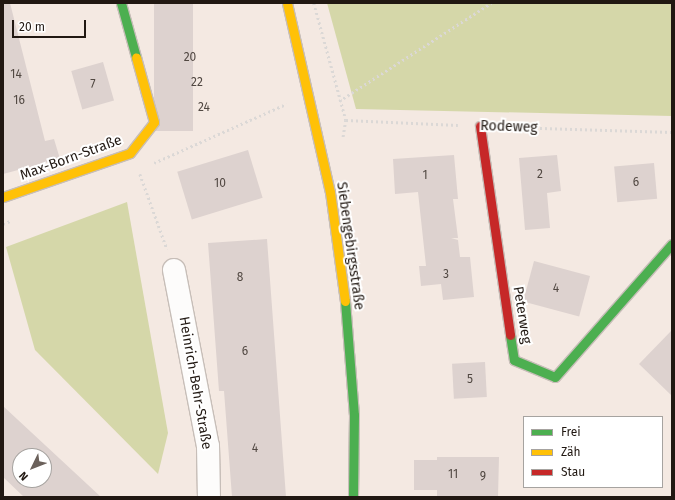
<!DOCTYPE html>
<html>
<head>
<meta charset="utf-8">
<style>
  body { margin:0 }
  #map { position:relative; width:675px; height:500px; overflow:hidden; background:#f4e9e2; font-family:"Fira Sans",sans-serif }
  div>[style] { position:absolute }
  .green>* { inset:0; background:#d5d7a9 }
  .building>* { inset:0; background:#ddd2cf; transform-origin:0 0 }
  .path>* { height:2.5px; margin-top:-1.25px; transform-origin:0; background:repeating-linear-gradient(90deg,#dbd8d6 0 2px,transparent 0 5px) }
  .roads { filter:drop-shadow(1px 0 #c7beb8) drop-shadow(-1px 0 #c7beb8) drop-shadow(0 1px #c7beb8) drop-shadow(0 -1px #c7beb8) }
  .street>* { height:22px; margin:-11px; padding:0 11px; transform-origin:11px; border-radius:11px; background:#fdfcfb }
  .fast>* { height:9px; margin:-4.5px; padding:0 4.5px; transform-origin:4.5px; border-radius:4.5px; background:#4caf50 }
  .slow>* { height:9px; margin:-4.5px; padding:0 4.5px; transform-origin:4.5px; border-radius:4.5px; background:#ffc107 }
  .jam>* { height:9px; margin:-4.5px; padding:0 4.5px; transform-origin:4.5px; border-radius:4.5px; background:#c62828 }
  span { translate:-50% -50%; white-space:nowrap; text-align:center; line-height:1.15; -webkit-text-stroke:4px #fff; paint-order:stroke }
  .number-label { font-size:12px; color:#514842 }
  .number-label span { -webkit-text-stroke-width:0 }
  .street-label { font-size:14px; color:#211812 }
  .frame { position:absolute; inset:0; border:4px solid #211812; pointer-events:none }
  .legend { position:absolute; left:523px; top:416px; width:140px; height:72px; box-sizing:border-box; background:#fff; border:1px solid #a6a3a0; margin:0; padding:5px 7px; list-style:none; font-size:12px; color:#211812 }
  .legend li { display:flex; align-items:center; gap:8px; height:20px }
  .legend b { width:20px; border:1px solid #a6a3a0 }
  .north { position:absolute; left:12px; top:448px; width:40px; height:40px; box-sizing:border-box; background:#fff; border:1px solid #a6a3a0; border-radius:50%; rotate:227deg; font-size:11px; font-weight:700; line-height:16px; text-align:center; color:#211812 }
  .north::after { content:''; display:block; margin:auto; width:14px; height:18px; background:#6b615b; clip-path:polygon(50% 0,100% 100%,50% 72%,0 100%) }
  .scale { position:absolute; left:12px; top:20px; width:74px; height:18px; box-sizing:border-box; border:2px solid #211812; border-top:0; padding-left:5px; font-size:12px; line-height:14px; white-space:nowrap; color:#211812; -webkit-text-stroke:3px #fff; paint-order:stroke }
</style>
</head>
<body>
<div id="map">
  <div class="green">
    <i style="clip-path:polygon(327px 3px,672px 3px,672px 116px,356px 109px)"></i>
    <i style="clip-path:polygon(127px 202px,168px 433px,158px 474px,35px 350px,6px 247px)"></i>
  </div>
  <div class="building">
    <i style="clip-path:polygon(10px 3px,45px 141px,54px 139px,60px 159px,3px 174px,3px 4px)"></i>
    <i style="left:154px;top:3px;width:39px;height:128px"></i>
    <i style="left:103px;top:62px;width:40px;height:33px;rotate:74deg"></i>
    <i style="left:248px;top:150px;width:50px;height:74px;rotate:73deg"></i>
    <i style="clip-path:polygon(454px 155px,458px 199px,453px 199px,458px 238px,451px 238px,458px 240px,460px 257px,470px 257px,474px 297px,443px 300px,441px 284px,421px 286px,419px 266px,426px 266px,418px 192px,395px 194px,393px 159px)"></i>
    <i style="clip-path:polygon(557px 155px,561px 191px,547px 193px,550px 228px,525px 230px,519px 158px)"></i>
    <i style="left:654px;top:163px;width:36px;height:40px;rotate:85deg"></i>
    <i style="clip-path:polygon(267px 239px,286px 497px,232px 497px,224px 391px,219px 391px,208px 243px)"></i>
    <i style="left:534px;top:261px;width:58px;height:42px;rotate:15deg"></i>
    <i style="clip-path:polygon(672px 330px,672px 396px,639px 364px)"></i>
    <i style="left:485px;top:362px;width:35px;height:33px;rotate:87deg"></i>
    <i style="clip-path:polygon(evenodd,3px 406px,101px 497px,24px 497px,3px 477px,3px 406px,20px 456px,44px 456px,44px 480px,20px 480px,20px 456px)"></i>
    <i style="clip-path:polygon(437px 457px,499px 457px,498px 497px,437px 497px,437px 490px,414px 490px,414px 460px,437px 460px)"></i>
  </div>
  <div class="path">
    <i style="left:314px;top:3px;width:121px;rotate:74.7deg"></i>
    <i style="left:346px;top:120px;width:18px;rotate:99deg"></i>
    <i style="left:339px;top:101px;width:181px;rotate:-32.8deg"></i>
    <i style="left:346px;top:120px;width:112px;rotate:2.6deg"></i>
    <i style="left:505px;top:127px;width:167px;rotate:1.7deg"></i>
    <i style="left:154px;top:163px;width:145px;rotate:-24.1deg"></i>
    <i style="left:140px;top:174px;width:80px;rotate:70.2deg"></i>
    <i style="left:3px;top:224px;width:8px;rotate:-23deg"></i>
  </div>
  <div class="roads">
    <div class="street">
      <i style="left:174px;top:270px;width:179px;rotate:79.1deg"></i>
      <i style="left:208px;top:446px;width:51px;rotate:88.9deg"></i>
    </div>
    <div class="fast">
      <i style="left:121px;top:3px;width:56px;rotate:74.5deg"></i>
      <i style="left:345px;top:301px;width:114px;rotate:85.5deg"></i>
      <i style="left:354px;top:415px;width:82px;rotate:90.7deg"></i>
      <i style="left:510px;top:335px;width:25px;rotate:81deg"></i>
      <i style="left:514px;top:360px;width:44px;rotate:22.5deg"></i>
      <i style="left:555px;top:377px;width:177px;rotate:-48.7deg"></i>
    </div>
    <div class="slow">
      <i style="left:287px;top:3px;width:194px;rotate:77.2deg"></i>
      <i style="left:330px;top:192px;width:110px;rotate:82.2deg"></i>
      <i style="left:3px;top:197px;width:134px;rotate:-19.1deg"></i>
      <i style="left:130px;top:153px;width:39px;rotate:-52deg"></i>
      <i style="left:154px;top:122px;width:67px;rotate:-105.5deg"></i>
    </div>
    <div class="jam">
      <i style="left:480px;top:126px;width:211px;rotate:81.8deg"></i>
    </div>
  </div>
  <div class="number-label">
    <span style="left:190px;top:58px">20</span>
    <span style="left:16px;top:75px">14</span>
    <span style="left:197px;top:83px">22</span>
    <span style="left:93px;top:85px">7</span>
    <span style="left:19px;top:101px">16</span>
    <span style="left:204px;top:108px">24</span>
    <span style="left:540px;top:175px">2</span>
    <span style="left:425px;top:176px">1</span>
    <span style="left:636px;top:183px">6</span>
    <span style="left:220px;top:184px">10</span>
    <span style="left:446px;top:275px">3</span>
    <span style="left:240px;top:278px">8</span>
    <span style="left:556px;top:289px">4</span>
    <span style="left:245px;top:352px">6</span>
    <span style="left:470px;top:380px">5</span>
    <span style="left:255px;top:449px">4</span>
    <span style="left:453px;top:475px">11</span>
    <span style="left:483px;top:477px">9</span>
  </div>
  <div class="street-label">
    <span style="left:509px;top:127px;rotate:2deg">Rodeweg</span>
    <span style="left:71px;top:158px;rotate:-20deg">Max-Born-Straße</span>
    <span style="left:350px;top:246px;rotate:82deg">Siebengebirgsstraße</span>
    <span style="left:522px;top:315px;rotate:81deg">Peterweg</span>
    <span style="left:195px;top:383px;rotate:80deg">Heinrich-Behr-Straße</span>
  </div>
  <div class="frame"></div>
  <ul class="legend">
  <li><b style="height:5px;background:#4caf50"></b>Frei</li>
  <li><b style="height:5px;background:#ffc107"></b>Zäh</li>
  <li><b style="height:5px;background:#c62828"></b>Stau</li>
  </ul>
  <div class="north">N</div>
  <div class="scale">20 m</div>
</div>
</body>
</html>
